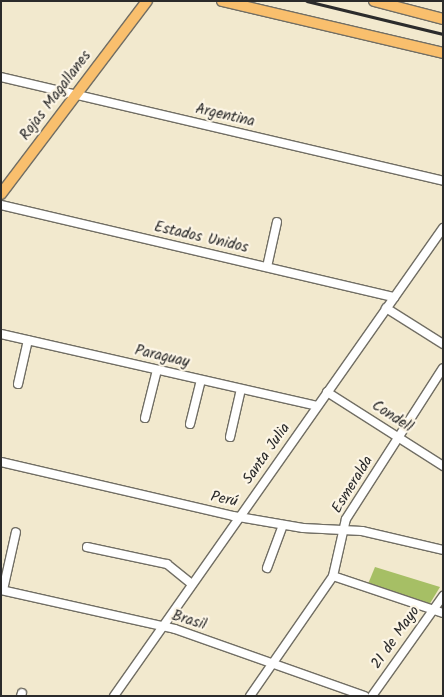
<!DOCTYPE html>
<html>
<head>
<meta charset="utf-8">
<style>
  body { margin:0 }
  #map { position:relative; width:444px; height:697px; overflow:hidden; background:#f2e9ce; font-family:Kalam,sans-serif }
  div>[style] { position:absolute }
  .green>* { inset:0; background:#a6bf65 }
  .roads { filter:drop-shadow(1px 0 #716e64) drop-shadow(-1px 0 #716e64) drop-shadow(0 1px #716e64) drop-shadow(0 -1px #716e64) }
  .minor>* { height:8px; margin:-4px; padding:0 4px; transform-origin:4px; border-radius:4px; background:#fff }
  .major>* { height:10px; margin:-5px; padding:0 5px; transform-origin:5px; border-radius:5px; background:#f9bf6d }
  .rail>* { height:2.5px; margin:-1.25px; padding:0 1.25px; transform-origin:1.25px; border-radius:1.25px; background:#2b2b2b }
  span { translate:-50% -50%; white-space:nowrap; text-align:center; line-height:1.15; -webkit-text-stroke:4.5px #fcf5e5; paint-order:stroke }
  .street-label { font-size:15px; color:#2b2b2b }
  .frame { position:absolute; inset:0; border:2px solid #2b2b2b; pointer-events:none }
</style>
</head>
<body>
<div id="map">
  <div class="green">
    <i style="clip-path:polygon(375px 567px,440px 587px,429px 605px,368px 584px)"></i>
  </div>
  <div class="roads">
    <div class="minor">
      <i style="left:1px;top:77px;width:454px;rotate:13.2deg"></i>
      <i style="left:1px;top:205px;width:404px;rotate:13.2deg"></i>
      <i style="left:267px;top:267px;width:46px;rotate:-77.5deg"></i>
      <i style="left:386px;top:308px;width:67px;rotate:32.3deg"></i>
      <i style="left:1px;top:334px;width:324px;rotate:12.8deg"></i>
      <i style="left:18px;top:384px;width:45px;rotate:-77.2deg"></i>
      <i style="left:327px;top:392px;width:138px;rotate:32.5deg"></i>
      <i style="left:145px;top:418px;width:49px;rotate:-76deg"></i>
      <i style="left:190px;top:424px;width:45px;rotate:-76deg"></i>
      <i style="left:230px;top:437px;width:49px;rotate:-77.1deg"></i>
      <i style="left:1px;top:462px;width:238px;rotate:13.1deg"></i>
      <i style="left:233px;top:516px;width:71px;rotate:9.7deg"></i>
      <i style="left:303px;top:528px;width:59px;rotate:2.9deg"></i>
      <i style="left:362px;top:531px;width:83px;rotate:13.2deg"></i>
      <i style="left:87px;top:547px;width:82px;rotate:12deg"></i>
      <i style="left:167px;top:564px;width:32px;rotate:39deg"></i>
      <i style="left:267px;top:568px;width:46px;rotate:-69.6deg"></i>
      <i style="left:333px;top:576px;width:116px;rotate:18.6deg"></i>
      <i style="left:1px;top:590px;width:178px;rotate:12.6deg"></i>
      <i style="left:175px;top:629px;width:201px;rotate:19.5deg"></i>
      <i style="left:3px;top:590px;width:59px;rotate:-77.4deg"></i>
      <i style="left:21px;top:696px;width:3px;rotate:-72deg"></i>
      <i style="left:114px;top:696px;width:572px;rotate:-54.89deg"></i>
      <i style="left:250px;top:696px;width:146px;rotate:-55.3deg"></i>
      <i style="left:333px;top:576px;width:58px;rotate:-77.2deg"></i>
      <i style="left:346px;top:519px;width:179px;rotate:-57.3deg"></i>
      <i style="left:372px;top:696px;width:123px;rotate:-54.6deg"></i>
    </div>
    <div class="major">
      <i style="left:222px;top:1px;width:227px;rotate:13.2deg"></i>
      <i style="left:374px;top:1px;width:71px;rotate:14.6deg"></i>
      <i style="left:1px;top:194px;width:242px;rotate:-52.9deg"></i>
    </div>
  </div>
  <div class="rail">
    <i style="left:307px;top:1px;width:140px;rotate:13.6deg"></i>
  </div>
  <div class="street-label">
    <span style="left:56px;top:96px;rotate:-53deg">Rojas Magallanes</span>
    <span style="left:225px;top:116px;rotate:13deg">Argentina</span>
    <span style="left:201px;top:238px;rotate:13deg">Estados Unidos</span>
    <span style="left:162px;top:357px;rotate:13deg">Paraguay</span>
    <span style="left:392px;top:417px;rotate:33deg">Condell</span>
    <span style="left:267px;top:454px;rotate:-55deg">Santa Julia</span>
    <span style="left:353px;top:485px;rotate:-58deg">Esmeralda</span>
    <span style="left:224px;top:500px;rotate:12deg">Perú</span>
    <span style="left:189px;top:621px;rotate:17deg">Brasil</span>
    <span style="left:396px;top:638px;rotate:-55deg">21 de Mayo</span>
  </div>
  <div class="frame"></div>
</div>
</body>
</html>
